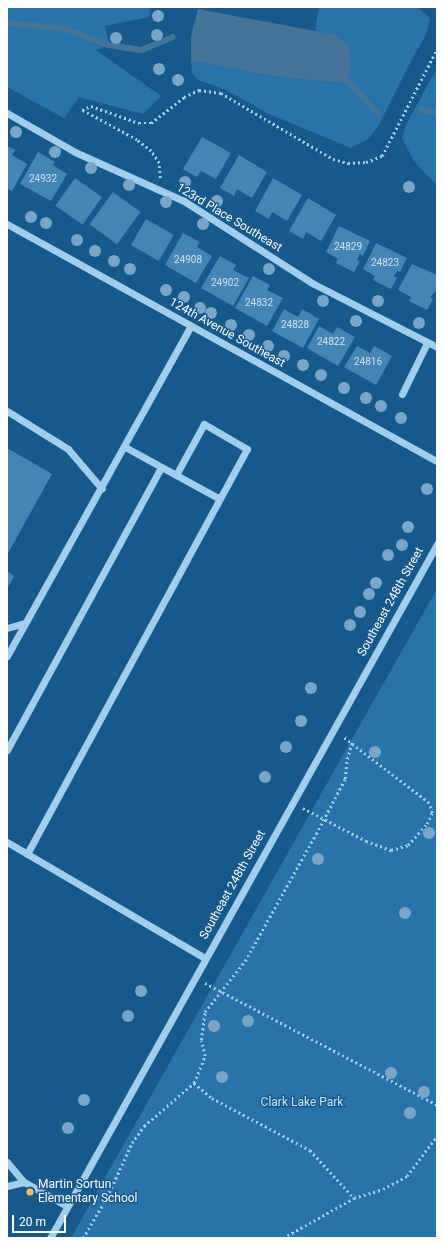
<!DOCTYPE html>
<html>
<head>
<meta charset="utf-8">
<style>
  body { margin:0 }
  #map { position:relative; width:444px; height:1245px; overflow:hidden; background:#18598b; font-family:Roboto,sans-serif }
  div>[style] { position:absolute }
  .green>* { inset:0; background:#2a73aa }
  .water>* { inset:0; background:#457499 }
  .stream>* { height:5.5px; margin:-2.75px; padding:0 2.75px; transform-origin:2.75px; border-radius:2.75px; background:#457499 }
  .building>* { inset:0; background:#4485b6; transform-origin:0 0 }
  .path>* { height:2.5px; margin-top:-1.25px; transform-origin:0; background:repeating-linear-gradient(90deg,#a2ceee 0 2px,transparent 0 5px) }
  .minor>* { height:7px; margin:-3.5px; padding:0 3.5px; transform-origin:3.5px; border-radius:3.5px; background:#a2ceee }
  .trees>* { width:12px; height:12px; margin:-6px; border-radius:50%; background:#79a6c8 }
  .dots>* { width:11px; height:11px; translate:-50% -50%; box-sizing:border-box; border:2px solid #18598b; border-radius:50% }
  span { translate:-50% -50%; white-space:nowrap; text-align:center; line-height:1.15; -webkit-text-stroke:3px #18598b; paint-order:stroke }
  .number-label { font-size:10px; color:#d0e0ed }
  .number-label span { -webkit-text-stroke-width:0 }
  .street-label { font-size:12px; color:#fff }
  .park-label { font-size:12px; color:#c8e5fa }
  .poi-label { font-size:12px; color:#fff }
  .left { translate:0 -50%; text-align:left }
  .frame { position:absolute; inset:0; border:8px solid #fff; pointer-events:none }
  .scale { position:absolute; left:12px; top:1215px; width:54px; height:18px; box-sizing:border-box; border:2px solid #fff; border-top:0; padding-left:5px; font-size:12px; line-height:14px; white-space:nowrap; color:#fff; -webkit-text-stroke:3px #18598b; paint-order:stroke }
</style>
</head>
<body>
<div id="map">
  <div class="green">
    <i style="clip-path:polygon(7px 7px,150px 7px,149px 17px,105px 26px,109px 45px,96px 50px,161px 96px,143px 114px,79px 97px,64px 118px,7px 87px)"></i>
    <i style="clip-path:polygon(319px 7px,417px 7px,430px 18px,426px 35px,413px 57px,379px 125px,368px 139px,351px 148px,269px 114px,224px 89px,198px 80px,192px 73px,191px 61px,278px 77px,341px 83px,336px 35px,315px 32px)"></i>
    <i style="clip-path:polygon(437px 68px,437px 186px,414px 161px,402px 138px,406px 125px)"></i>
    <i style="clip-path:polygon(437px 589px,437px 1238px,71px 1238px,357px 730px)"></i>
  </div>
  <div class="water">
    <i style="clip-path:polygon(198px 9px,336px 35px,348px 45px,352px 65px,347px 78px,341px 83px,278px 77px,191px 61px,191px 36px)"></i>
  </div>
  <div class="stream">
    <i style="left:7px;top:23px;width:59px;rotate:5.8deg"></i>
    <i style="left:66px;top:29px;width:46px;rotate:20.4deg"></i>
    <i style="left:109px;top:45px;width:33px;rotate:9deg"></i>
    <i style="left:142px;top:50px;width:33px;rotate:-23deg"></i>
    <i style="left:342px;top:74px;width:53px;rotate:47.3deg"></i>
    <i style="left:422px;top:110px;width:15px;rotate:11deg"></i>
  </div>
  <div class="building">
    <i style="clip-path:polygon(202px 137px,231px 153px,216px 179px,201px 171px,197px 177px,183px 169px)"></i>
    <i style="clip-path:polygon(7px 146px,15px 150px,12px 155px,27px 164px,12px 191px,7px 189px)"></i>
    <i style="clip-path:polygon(38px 152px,55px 162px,53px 165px,67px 174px,51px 201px,20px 184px)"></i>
    <i style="clip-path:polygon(239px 155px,267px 172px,252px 198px,237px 189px,234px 196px,220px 188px)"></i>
    <i style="left:75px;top:178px;width:33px;height:34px;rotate:35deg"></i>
    <i style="clip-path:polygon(273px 178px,302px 195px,287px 221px,272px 212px,269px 219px,255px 211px)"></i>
    <i style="left:113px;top:192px;width:34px;height:40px;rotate:36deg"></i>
    <i style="clip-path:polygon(308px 198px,336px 215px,321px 241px,306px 232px,303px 239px,289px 231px)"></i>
    <i style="left:146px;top:219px;width:32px;height:30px;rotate:30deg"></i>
    <i style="clip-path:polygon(339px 226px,370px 241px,363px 256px,360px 254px,357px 260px,360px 261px,354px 272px,336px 263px,338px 259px,326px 252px)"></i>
    <i style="clip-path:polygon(183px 233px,200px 242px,197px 247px,212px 256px,196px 283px,165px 265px)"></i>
    <i style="clip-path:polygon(376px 243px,407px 258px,400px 272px,397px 271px,394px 276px,397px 278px,391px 289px,373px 280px,375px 276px,363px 269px)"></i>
    <i style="clip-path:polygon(220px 256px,236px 265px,233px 270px,249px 278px,233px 306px,201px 288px)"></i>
    <i style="clip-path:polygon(412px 264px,437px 275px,437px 290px,430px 297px,433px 299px,427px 310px,409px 301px,411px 297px,398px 290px)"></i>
    <i style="clip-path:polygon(253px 276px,270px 285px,267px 290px,283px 298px,267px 326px,235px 308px)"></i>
    <i style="clip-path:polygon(284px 309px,298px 317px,302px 309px,319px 319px,303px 348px,272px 331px)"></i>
    <i style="clip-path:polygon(319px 326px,333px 334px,337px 327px,355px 337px,338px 366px,307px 348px)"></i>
    <i style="clip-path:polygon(357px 346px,370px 353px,374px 346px,392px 356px,376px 385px,344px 367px)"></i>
    <i style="clip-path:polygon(7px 448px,52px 474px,7px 555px)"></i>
    <i style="clip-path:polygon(7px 571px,14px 576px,7px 589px)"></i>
  </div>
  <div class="path">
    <i style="left:160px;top:178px;width:15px;rotate:-94deg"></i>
    <i style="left:159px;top:163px;width:14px;rotate:-124deg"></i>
    <i style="left:151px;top:151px;width:18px;rotate:-142deg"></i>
    <i style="left:137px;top:140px;width:63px;rotate:-151.4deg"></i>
    <i style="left:82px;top:110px;width:10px;rotate:-24deg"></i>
    <i style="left:91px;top:106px;width:51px;rotate:19.5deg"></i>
    <i style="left:139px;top:123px;width:12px"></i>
    <i style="left:151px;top:123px;width:42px;rotate:-38.2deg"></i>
    <i style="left:184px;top:97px;width:17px;rotate:-25deg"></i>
    <i style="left:199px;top:90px;width:22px;rotate:8deg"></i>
    <i style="left:221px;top:93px;width:130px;rotate:30.5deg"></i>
    <i style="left:333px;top:159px;width:16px;rotate:15deg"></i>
    <i style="left:348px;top:163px;width:18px;rotate:-3deg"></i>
    <i style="left:366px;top:162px;width:17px;rotate:-21deg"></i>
    <i style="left:382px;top:156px;width:120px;rotate:-62.8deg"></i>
    <i style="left:303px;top:808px;width:71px;rotate:27.6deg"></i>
    <i style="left:366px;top:841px;width:27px;rotate:20deg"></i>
    <i style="left:391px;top:850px;width:18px;rotate:-16deg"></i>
    <i style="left:408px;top:845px;width:28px;rotate:-48deg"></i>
    <i style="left:427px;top:824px;width:12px;rotate:-66deg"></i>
    <i style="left:432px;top:813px;width:10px;rotate:-107deg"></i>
    <i style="left:429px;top:803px;width:108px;rotate:-142.5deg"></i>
    <i style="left:205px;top:983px;width:262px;rotate:27.7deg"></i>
    <i style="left:194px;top:1083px;width:23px;rotate:40deg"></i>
    <i style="left:212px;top:1098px;width:111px;rotate:28deg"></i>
    <i style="left:310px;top:1150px;width:65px;rotate:47.5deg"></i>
    <i style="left:83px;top:1238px;width:48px;rotate:-59.7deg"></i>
    <i style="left:107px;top:1197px;width:60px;rotate:-65.2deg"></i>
    <i style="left:132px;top:1143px;width:21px;rotate:-55deg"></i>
    <i style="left:144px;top:1126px;width:66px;rotate:-40.7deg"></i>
    <i style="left:194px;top:1083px;width:29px;rotate:-68deg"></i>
    <i style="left:205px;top:1056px;width:16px;rotate:-104deg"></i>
    <i style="left:201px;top:1040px;width:28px;rotate:-82deg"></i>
    <i style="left:205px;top:1012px;width:65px;rotate:-51.9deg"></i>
    <i style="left:245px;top:961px;width:145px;rotate:-60.8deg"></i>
    <i style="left:316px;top:834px;width:62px;rotate:-62.2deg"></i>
    <i style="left:345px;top:779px;width:20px;rotate:-84deg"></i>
    <i style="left:347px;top:759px;width:17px;rotate:-73deg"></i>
    <i style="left:283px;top:1238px;width:81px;rotate:-29.4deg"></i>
    <i style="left:354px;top:1198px;width:30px;rotate:-17deg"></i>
    <i style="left:383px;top:1189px;width:27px;rotate:-28deg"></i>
    <i style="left:407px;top:1176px;width:50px;rotate:-53.1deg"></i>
  </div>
  <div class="minor">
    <i style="left:7px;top:113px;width:78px;rotate:29.8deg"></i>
    <i style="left:75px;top:152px;width:120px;rotate:24.2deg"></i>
    <i style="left:184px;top:201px;width:154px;rotate:32.6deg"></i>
    <i style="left:314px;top:284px;width:138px;rotate:27.1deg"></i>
    <i style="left:7px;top:224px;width:491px;rotate:28.9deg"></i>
    <i style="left:402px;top:394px;width:57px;rotate:-63.9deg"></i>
    <i style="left:7px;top:411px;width:72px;rotate:31.9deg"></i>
    <i style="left:68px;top:449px;width:52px;rotate:49.6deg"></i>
    <i style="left:125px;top:447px;width:108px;rotate:28.7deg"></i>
    <i style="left:7px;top:628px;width:19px;rotate:-16deg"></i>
    <i style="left:7px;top:656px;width:378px;rotate:-60.9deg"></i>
    <i style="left:7px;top:750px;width:322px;rotate:-61.4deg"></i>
    <i style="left:7px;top:842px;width:229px;rotate:30.4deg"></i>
    <i style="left:27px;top:854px;width:461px;rotate:-61.5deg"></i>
    <i style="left:247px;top:449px;width:50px;rotate:-149.8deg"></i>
    <i style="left:204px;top:424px;width:58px;rotate:118.8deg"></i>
    <i style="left:7px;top:1162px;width:26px;rotate:50deg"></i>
    <i style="left:24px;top:1182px;width:49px;rotate:29.2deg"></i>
    <i style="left:7px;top:1186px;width:17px;rotate:-13deg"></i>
    <i style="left:50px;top:1238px;width:795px;rotate:-60.85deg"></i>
  </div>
  <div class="trees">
    <i style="left:158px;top:16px"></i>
    <i style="left:157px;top:35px"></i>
    <i style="left:116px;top:38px"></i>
    <i style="left:159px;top:69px"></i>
    <i style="left:178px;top:80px"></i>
    <i style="left:16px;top:132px"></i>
    <i style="left:55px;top:152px"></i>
    <i style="left:91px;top:168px"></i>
    <i style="left:185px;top:182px"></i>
    <i style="left:129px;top:185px"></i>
    <i style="left:409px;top:187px"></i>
    <i style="left:217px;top:201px"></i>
    <i style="left:166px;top:202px"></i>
    <i style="left:31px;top:217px"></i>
    <i style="left:46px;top:223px"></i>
    <i style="left:203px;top:224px"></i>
    <i style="left:77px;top:240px"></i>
    <i style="left:95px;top:251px"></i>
    <i style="left:114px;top:261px"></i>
    <i style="left:130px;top:269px"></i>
    <i style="left:269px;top:269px"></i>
    <i style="left:166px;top:290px"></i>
    <i style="left:184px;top:297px"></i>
    <i style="left:323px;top:301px"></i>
    <i style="left:378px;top:301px"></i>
    <i style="left:200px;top:308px"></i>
    <i style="left:211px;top:313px"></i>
    <i style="left:356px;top:321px"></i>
    <i style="left:419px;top:323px"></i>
    <i style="left:231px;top:325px"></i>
    <i style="left:249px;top:335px"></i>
    <i style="left:268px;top:346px"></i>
    <i style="left:284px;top:356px"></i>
    <i style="left:303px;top:365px"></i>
    <i style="left:321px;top:375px"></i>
    <i style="left:344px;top:388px"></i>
    <i style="left:366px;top:398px"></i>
    <i style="left:381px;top:406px"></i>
    <i style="left:401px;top:418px"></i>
    <i style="left:427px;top:489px"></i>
    <i style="left:408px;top:527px"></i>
    <i style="left:402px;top:545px"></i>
    <i style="left:388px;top:555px"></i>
    <i style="left:376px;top:583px"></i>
    <i style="left:369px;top:594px"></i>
    <i style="left:360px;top:612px"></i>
    <i style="left:350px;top:625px"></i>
    <i style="left:311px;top:688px"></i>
    <i style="left:301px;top:721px"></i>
    <i style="left:286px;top:747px"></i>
    <i style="left:375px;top:752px"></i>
    <i style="left:265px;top:777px"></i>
    <i style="left:429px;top:833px"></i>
    <i style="left:318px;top:859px"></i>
    <i style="left:405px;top:913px"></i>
    <i style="left:141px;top:991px"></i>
    <i style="left:128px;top:1016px"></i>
    <i style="left:248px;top:1021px"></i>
    <i style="left:214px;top:1026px"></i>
    <i style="left:391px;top:1073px"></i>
    <i style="left:222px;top:1077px"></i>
    <i style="left:424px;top:1092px"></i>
    <i style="left:84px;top:1100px"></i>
    <i style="left:410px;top:1113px"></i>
    <i style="left:68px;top:1128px"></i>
  </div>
  <div class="dots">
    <i style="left:30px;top:1192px;background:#ffbd5f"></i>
  </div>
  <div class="number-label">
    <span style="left:43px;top:179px">24932</span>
    <span style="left:348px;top:247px">24829</span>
    <span style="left:188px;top:260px">24908</span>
    <span style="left:385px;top:263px">24823</span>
    <span style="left:225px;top:283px">24902</span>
    <span style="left:259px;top:303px">24832</span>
    <span style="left:295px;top:325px">24828</span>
    <span style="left:331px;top:342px">24822</span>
    <span style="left:368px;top:362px">24816</span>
  </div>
  <div class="street-label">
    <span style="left:229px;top:218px;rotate:31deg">123rd Place Southeast</span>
    <span style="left:227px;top:333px;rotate:29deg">124th Avenue Southeast</span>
    <span style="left:391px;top:602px;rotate:-61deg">Southeast 248th Street</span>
    <span style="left:233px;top:885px;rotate:-61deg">Southeast 248th Street</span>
  </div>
  <div class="park-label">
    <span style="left:302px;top:1103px">Clark Lake Park</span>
  </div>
  <div class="poi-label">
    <span class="left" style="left:38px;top:1192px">Martin Sortun<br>Elementary School</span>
  </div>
  <div class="frame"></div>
  <div class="scale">20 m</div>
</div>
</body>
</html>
